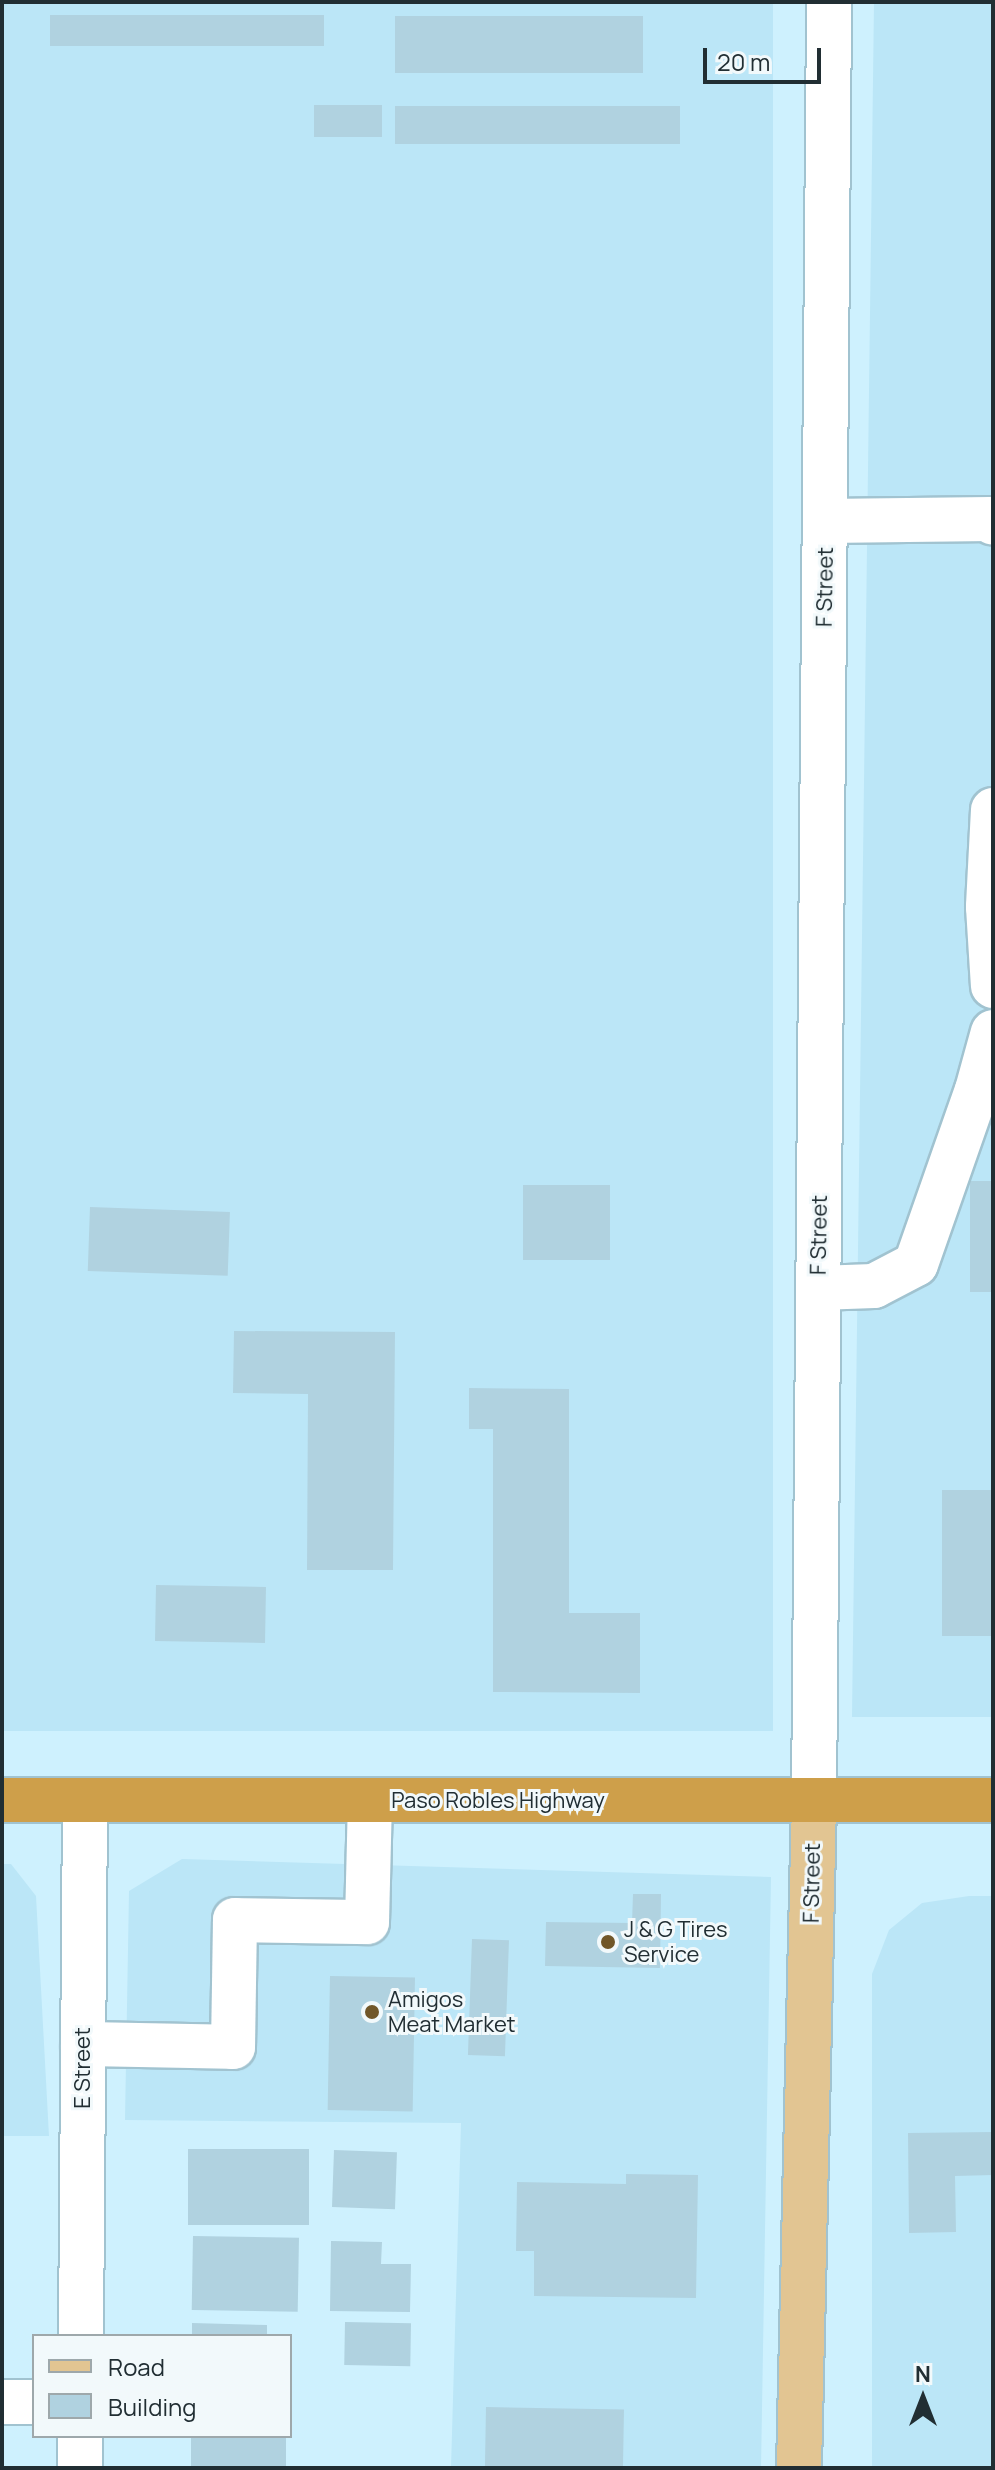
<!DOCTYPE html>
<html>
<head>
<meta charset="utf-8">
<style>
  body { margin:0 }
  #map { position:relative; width:995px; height:2470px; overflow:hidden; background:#cef1fe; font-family:Manrope,sans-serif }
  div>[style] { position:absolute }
  .built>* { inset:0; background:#bbe6f7; transform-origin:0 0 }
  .building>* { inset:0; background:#b0d2e0; transform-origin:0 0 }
  .roads { filter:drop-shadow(2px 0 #a1c3d0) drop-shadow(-2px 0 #a1c3d0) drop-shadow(0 2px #a1c3d0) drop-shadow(0 -2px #a1c3d0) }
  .minor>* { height:44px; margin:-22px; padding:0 22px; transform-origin:22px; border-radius:22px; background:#fff }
  .major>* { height:44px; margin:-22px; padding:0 22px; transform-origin:22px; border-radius:22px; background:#e2c592 }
  .highway>* { height:44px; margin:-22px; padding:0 22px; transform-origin:22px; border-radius:22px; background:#ce9f4a }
  .dots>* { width:22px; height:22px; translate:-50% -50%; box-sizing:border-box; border:4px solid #f2f9fb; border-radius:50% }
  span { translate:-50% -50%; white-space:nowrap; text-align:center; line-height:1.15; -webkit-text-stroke:6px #f2f9fb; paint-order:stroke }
  .street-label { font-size:22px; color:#212e33 }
  .poi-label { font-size:22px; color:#212e33 }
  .left { translate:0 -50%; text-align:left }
  .frame { position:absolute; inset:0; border:4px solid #212e33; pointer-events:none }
  .legend { position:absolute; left:32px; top:2334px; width:260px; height:104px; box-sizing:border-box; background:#f2f9fb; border:2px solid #9ea8ab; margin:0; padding:10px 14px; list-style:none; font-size:24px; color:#212e33 }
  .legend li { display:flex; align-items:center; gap:16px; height:40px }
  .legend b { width:40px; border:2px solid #9ea8ab }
  .north { position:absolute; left:883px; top:2358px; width:80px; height:80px; -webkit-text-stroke:6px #f2f9fb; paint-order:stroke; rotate:0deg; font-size:22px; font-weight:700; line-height:32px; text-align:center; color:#212e33 }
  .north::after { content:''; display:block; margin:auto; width:28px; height:36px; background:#212e33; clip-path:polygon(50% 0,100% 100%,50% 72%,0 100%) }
  .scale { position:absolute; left:703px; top:48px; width:118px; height:36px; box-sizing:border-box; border:4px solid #212e33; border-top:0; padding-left:10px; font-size:24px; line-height:28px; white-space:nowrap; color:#212e33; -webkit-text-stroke:6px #f2f9fb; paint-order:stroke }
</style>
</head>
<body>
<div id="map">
  <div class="built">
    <i style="left:2px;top:2px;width:771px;height:1729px"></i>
    <i style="clip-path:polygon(874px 2px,993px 2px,993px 1717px,852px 1717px)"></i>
    <i style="clip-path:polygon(182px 1859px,771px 1877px,761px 2468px,451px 2468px,461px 2123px,125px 2120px,129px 1891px)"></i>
    <i style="clip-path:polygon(2px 1864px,11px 1864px,36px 1896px,49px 2136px,2px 2136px)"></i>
    <i style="clip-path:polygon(969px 1896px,993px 1896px,993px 2468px,872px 2468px,872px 1974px,889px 1930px,922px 1903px)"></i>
  </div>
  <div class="building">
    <i style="left:50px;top:15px;width:274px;height:31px"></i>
    <i style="left:395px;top:16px;width:248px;height:57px"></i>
    <i style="left:314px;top:105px;width:68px;height:32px"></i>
    <i style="left:395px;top:106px;width:285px;height:38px"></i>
    <i style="left:970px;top:1181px;width:23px;height:111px"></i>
    <i style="left:523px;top:1185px;width:87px;height:75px"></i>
    <i style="left:90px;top:1207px;width:140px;height:64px;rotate:2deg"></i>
    <i style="clip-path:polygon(234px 1331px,395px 1332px,393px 1570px,307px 1570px,308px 1394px,233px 1393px)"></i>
    <i style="clip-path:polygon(469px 1388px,569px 1389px,569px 1613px,640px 1613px,640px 1693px,493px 1692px,493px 1429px,469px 1429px)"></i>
    <i style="left:942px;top:1490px;width:51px;height:146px"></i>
    <i style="left:156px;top:1585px;width:110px;height:56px;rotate:1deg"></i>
    <i style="clip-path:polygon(633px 1894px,661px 1894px,660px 1968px,545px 1966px,546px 1922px,632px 1923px)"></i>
    <i style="left:472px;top:1939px;width:37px;height:116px;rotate:2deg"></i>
    <i style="left:330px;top:1976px;width:85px;height:134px;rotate:1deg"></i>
    <i style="clip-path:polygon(993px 2132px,993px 2175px,955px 2176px,956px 2232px,909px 2233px,908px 2133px)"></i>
    <i style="left:188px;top:2149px;width:121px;height:76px"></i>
    <i style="left:334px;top:2150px;width:63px;height:57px;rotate:2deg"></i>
    <i style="clip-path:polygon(626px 2174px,698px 2175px,696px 2298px,534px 2296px,534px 2251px,516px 2251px,517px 2182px,626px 2184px)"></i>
    <i style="left:193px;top:2236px;width:106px;height:74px;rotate:1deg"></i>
    <i style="clip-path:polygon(331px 2241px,382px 2242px,381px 2264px,411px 2264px,410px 2312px,330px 2311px)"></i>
    <i style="left:345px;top:2322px;width:66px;height:43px;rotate:1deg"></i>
    <i style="clip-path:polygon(192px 2323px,267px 2325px,267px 2336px,192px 2336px)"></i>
    <i style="left:486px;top:2407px;width:138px;height:61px;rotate:1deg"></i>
    <i style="left:191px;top:2436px;width:95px;height:32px"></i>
  </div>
  <div class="roads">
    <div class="minor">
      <i style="left:825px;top:521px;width:166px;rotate:-0.7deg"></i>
      <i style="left:991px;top:519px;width:4px;rotate:63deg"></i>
      <i style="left:993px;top:810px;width:97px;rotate:93deg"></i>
      <i style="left:988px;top:907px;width:79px;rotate:86.4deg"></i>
      <i style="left:818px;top:1288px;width:56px;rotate:-2deg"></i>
      <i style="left:874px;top:1286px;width:47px;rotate:-27.6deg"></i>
      <i style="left:916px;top:1264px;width:184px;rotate:-70.7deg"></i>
      <i style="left:977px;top:1090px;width:60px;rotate:-74.6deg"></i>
      <i style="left:814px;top:1801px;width:1799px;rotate:-89.52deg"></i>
      <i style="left:83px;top:2044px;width:150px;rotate:1.1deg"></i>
      <i style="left:233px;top:2047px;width:127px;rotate:-89.1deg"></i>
      <i style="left:235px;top:1920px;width:132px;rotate:0.9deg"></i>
      <i style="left:367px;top:1922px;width:121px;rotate:-88.6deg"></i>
      <i style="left:81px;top:2336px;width:535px;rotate:-89.57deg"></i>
      <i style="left:2px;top:2402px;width:32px"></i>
      <i style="left:80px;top:2468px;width:32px;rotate:-90deg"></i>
    </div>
    <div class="major">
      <i style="left:799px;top:2468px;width:667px;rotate:-88.71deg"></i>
    </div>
    <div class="highway">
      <i style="left:2px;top:1800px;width:991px"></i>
    </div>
  </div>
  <div class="dots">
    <i style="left:608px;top:1942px;background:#715729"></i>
    <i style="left:372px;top:2012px;background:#715729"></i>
  </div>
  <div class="street-label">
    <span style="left:825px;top:587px;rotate:-89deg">F Street</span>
    <span style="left:819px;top:1235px;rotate:-89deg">F Street</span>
    <span style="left:498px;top:1801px">Paso Robles Highway</span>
    <span style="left:812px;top:1883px;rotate:-89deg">F Street</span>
    <span style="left:83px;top:2068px;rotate:-90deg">E Street</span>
  </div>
  <div class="poi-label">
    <span class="left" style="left:624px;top:1942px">J &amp; G Tires<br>Service</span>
    <span class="left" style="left:388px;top:2012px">Amigos<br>Meat Market</span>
  </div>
  <div class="frame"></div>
  <ul class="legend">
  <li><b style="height:10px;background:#e2c592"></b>Road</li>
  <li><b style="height:22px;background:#b0d2e0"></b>Building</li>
  </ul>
  <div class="north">N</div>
  <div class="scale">20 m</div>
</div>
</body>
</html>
